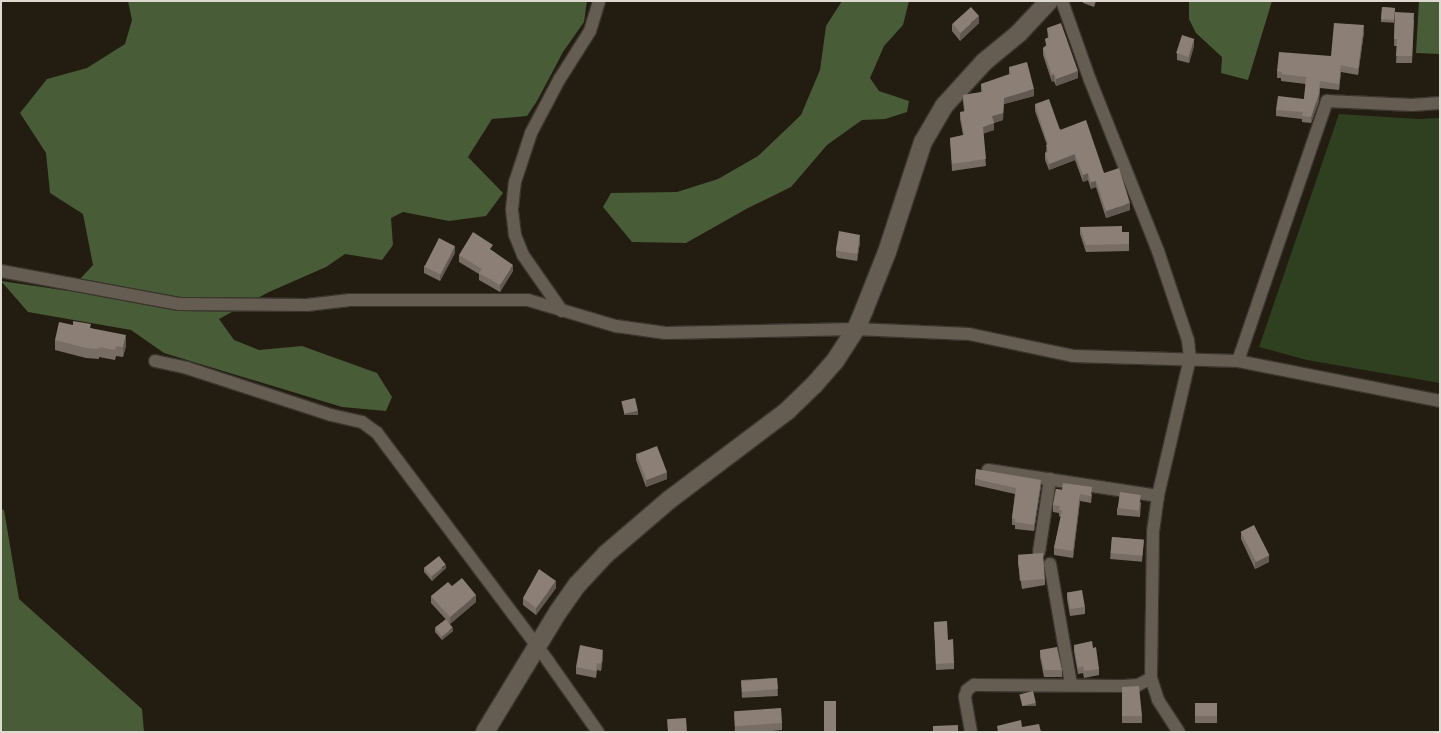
<!DOCTYPE html>
<html>
<head>
<meta charset="utf-8">
<style>
  body { margin:0 }
  #map { position:relative; width:1441px; height:733px; overflow:hidden; background:#231c11; font-family:Poppins,sans-serif }
  div>[style] { position:absolute }
  .green>* { inset:0; background:#2f4020 }
  .forest>* { inset:0; background:#485c37 }
  .roads { filter:drop-shadow(1px 0 #3a352f) drop-shadow(-1px 0 #3a352f) drop-shadow(0 1px #3a352f) drop-shadow(0 -1px #3a352f) }
  .street>* { height:12px; margin:-6px; padding:0 6px; transform-origin:6px; border-radius:6px; background:#655d51 }
  .secondary>* { height:18px; margin:-9px; padding:0 9px; transform-origin:9px; border-radius:9px; background:#655d51 }
  .wall>* { inset:0; background:#786d65; transform-origin:0 0 }
  .shaded-wall>* { inset:0; background:#625952; transform-origin:0 0 }
  .building>* { inset:0; background:#8c7f75; transform-origin:0 0 }
  span { translate:-50% -50%; white-space:nowrap; text-align:center; line-height:1.15; -webkit-text-stroke:5px #1a1309; paint-order:stroke }
  .frame { position:absolute; inset:0; border:2px solid #dedad2; pointer-events:none }
</style>
</head>
<body>
<div id="map">
  <div class="green">
    <i style="clip-path:polygon(1339px 114px,1418px 119px,1440px 118px,1440px 383px,1307px 360px,1259px 347px)"></i>
  </div>
  <div class="forest">
    <i style="clip-path:polygon(128px 1px,587px 1px,584px 22px,563px 52px,537px 101px,527px 116px,492px 119px,468px 157px,503px 193px,486px 216px,449px 221px,403px 212px,391px 218px,393px 245px,382px 260px,345px 254px,326px 267px,269px 292px,219px 319px,234px 340px,259px 350px,302px 346px,377px 373px,392px 397px,386px 411px,342px 407px,164px 353px,131px 330px,28px 312px,1px 281px,69px 291px,93px 265px,83px 214px,50px 193px,46px 153px,20px 113px,47px 79px,87px 68px,125px 44px,132px 20px)"></i>
    <i style="clip-path:polygon(842px 1px,909px 1px,903px 25px,884px 46px,870px 78px,879px 91px,909px 101px,907px 112px,885px 119px,862px 120px,827px 145px,791px 187px,748px 208px,686px 243px,632px 242px,603px 207px,611px 193px,677px 192px,718px 179px,758px 156px,801px 115px,820px 70px,826px 26px)"></i>
    <i style="clip-path:polygon(1189px 1px,1272px 1px,1248px 80px,1221px 73px,1222px 57px,1196px 33px,1189px 19px)"></i>
    <i style="clip-path:polygon(1419px 1px,1440px 1px,1440px 54px,1416px 53px)"></i>
    <i style="clip-path:polygon(1px 509px,4px 510px,19px 599px,142px 709px,144px 732px,1px 732px)"></i>
  </div>
  <div class="roads">
    <div class="street">
      <i style="left:1062px;top:1px;width:84px;rotate:70.5deg"></i>
      <i style="left:1090px;top:80px;width:184px;rotate:68.3deg"></i>
      <i style="left:1158px;top:251px;width:94px;rotate:71.4deg"></i>
      <i style="left:1188px;top:340px;width:18px;rotate:84deg"></i>
      <i style="left:1190px;top:358px;width:142px;rotate:103.1deg"></i>
      <i style="left:1158px;top:496px;width:36px;rotate:98deg"></i>
      <i style="left:1153px;top:532px;width:146px;rotate:90.8deg"></i>
      <i style="left:1151px;top:678px;width:23px;rotate:72deg"></i>
      <i style="left:1158px;top:700px;width:38px;rotate:57deg"></i>
      <i style="left:1px;top:271px;width:181px;rotate:10.5deg"></i>
      <i style="left:179px;top:304px;width:128px;rotate:0.4deg"></i>
      <i style="left:307px;top:305px;width:43px;rotate:-6.6deg"></i>
      <i style="left:350px;top:300px;width:178px"></i>
      <i style="left:528px;top:300px;width:92px;rotate:16.5deg"></i>
      <i style="left:616px;top:326px;width:50px;rotate:8deg"></i>
      <i style="left:666px;top:333px;width:190px;rotate:-1.2deg"></i>
      <i style="left:856px;top:329px;width:113px;rotate:2.5deg"></i>
      <i style="left:969px;top:334px;width:106px;rotate:11.9deg"></i>
      <i style="left:1073px;top:356px;width:165px;rotate:1.7deg"></i>
      <i style="left:1238px;top:361px;width:206px;rotate:11.2deg"></i>
      <i style="left:562px;top:311px;width:68px;rotate:-124.9deg"></i>
      <i style="left:523px;top:255px;width:22px;rotate:-112deg"></i>
      <i style="left:515px;top:235px;width:26px;rotate:-97deg"></i>
      <i style="left:512px;top:209px;width:27px;rotate:-84deg"></i>
      <i style="left:515px;top:182px;width:52px;rotate:-71.9deg"></i>
      <i style="left:531px;top:133px;width:60px;rotate:-62.2deg"></i>
      <i style="left:559px;top:80px;width:58px;rotate:-57.7deg"></i>
      <i style="left:590px;top:31px;width:31px;rotate:-73deg"></i>
      <i style="left:155px;top:361px;width:33px;rotate:12deg"></i>
      <i style="left:187px;top:368px;width:151px;rotate:18.1deg"></i>
      <i style="left:331px;top:415px;width:32px;rotate:13deg"></i>
      <i style="left:362px;top:422px;width:19px;rotate:36deg"></i>
      <i style="left:377px;top:433px;width:285px;rotate:53.1deg"></i>
      <i style="left:548px;top:661px;width:87px;rotate:54.8deg"></i>
      <i style="left:1238px;top:361px;width:275px;rotate:-71.1deg"></i>
      <i style="left:1327px;top:101px;width:85px;rotate:2.7deg"></i>
      <i style="left:1412px;top:105px;width:28px;rotate:-4deg"></i>
      <i style="left:988px;top:470px;width:172px;rotate:8.7deg"></i>
      <i style="left:1039px;top:552px;width:74px;rotate:-81.4deg"></i>
      <i style="left:1050px;top:564px;width:122px;rotate:80.1deg"></i>
      <i style="left:971px;top:732px;width:36px;rotate:-100deg"></i>
      <i style="left:965px;top:697px;width:7px;rotate:-74deg"></i>
      <i style="left:967px;top:690px;width:9px;rotate:-36deg"></i>
      <i style="left:974px;top:685px;width:150px;rotate:0.4deg"></i>
      <i style="left:1124px;top:686px;width:14px;rotate:-4deg"></i>
      <i style="left:1138px;top:685px;width:15px;rotate:-28deg"></i>
    </div>
    <div class="secondary">
      <i style="left:485px;top:732px;width:140px;rotate:-58.7deg"></i>
      <i style="left:558px;top:612px;width:33px;rotate:-55deg"></i>
      <i style="left:577px;top:585px;width:42px;rotate:-46.9deg"></i>
      <i style="left:606px;top:554px;width:83px;rotate:-40.6deg"></i>
      <i style="left:669px;top:500px;width:148px;rotate:-37deg"></i>
      <i style="left:787px;top:411px;width:37px;rotate:-44deg"></i>
      <i style="left:814px;top:385px;width:32px;rotate:-49deg"></i>
      <i style="left:835px;top:361px;width:38px;rotate:-57deg"></i>
      <i style="left:856px;top:329px;width:21px;rotate:-67deg"></i>
      <i style="left:864px;top:310px;width:62px;rotate:-68.4deg"></i>
      <i style="left:887px;top:252px;width:116px;rotate:-71.9deg"></i>
      <i style="left:923px;top:142px;width:42px;rotate:-59.7deg"></i>
      <i style="left:944px;top:106px;width:59px;rotate:-47.7deg"></i>
      <i style="left:984px;top:62px;width:45px;rotate:-39.6deg"></i>
      <i style="left:1019px;top:33px;width:44px;rotate:-46.8deg"></i>
    </div>
  </div>
  <div class="wall">
    <i style="clip-path:polygon(1083px 1px,1096px 1px,1094px 7px,1083px 3px)"></i>
    <i style="left:1382px;top:7px;width:13px;height:15px;rotate:4deg"></i>
    <i style="clip-path:polygon(1395px 12px,1414px 20px,1412px 63px,1396px 63px,1397px 46px,1394px 46px)"></i>
    <i style="clip-path:polygon(979px 23px,960px 41px,952px 31px,952px 24px)"></i>
    <i style="clip-path:polygon(1047px 28px,1078px 78px,1056px 86px,1054px 81px,1052px 82px,1043px 55px,1043px 48px,1046px 46px,1045px 39px,1048px 38px)"></i>
    <i style="clip-path:polygon(1364px 32px,1358px 75px,1341px 72px,1339px 90px,1320px 88px,1319px 101px,1311px 123px,1302px 122px,1302px 119px,1276px 116px,1276px 110px,1304px 99px,1306px 84px,1281px 81px,1281px 78px,1277px 78px,1277px 71px,1331px 56px)"></i>
    <i style="clip-path:polygon(1194px 46px,1189px 63px,1177px 60px,1177px 53px)"></i>
    <i style="clip-path:polygon(1009px 67px,1034px 96px,1004px 104px,1003px 120px,994px 123px,994px 130px,983px 133px,986px 166px,952px 171px,950px 138px,963px 135px,960px 119px,960px 112px,964px 111px,963px 102px,963px 95px,981px 92px,981px 84px,1009px 74px)"></i>
    <i style="clip-path:polygon(1035px 104px,1104px 173px,1130px 210px,1106px 218px,1096px 187px,1091px 189px,1088px 180px,1083px 182px,1075px 160px,1049px 170px,1045px 160px,1045px 153px,1046px 152px,1047px 145px,1035px 111px)"></i>
    <i style="clip-path:polygon(1080px 227px,1122px 232px,1129px 232px,1129px 251px,1086px 252px,1080px 234px)"></i>
    <i style="clip-path:polygon(860px 242px,857px 261px,838px 258px,836px 256px,836px 249px)"></i>
    <i style="clip-path:polygon(493px 251px,513px 271px,500px 292px,479px 280px,479px 274px,459px 262px,459px 255px)"></i>
    <i style="clip-path:polygon(455px 253px,440px 281px,424px 273px,424px 266px)"></i>
    <i style="clip-path:polygon(91px 328px,126px 346px,123px 357px,116px 356px,115px 360px,99px 357px,99px 359px,86px 358px,55px 350px,55px 340px)"></i>
    <i style="clip-path:polygon(636px 453px,667px 479px,646px 487px,636px 460px)"></i>
    <i style="clip-path:polygon(975px 479px,1041px 486px,1034px 531px,1015px 529px,1015px 525px,1012px 525px,1012px 518px,1015px 494px,975px 485px)"></i>
    <i style="clip-path:polygon(1056px 489px,1092px 494px,1091px 503px,1080px 501px,1073px 558px,1054px 555px,1054px 548px,1061px 517px,1059px 516px,1059px 513px,1053px 512px,1053px 505px)"></i>
    <i style="clip-path:polygon(1141px 502px,1140px 517px,1117px 515px,1117px 508px)"></i>
    <i style="clip-path:polygon(1241px 532px,1269px 562px,1255px 569px,1241px 539px)"></i>
    <i style="left:1112px;top:537px;width:32px;height:22px;rotate:5deg"></i>
    <i style="clip-path:polygon(1018px 557px,1045px 579px,1045px 585px,1022px 589px,1018px 564px)"></i>
    <i style="clip-path:polygon(424px 568px,446px 568px,432px 581px,424px 572px)"></i>
    <i style="clip-path:polygon(452px 586px,476px 602px,450px 624px,431px 603px,431px 596px)"></i>
    <i style="clip-path:polygon(556px 588px,536px 615px,523px 605px,523px 598px)"></i>
    <i style="clip-path:polygon(1067px 592px,1085px 607px,1085px 614px,1070px 616px,1067px 599px)"></i>
    <i style="clip-path:polygon(934px 622px,948px 640px,954px 663px,954px 669px,936px 670px)"></i>
    <i style="clip-path:polygon(435px 628px,453px 631px,442px 640px,435px 632px)"></i>
    <i style="clip-path:polygon(1074px 645px,1093px 648px,1099px 669px,1099px 675px,1084px 678px,1083px 673px,1078px 674px,1074px 652px)"></i>
    <i style="clip-path:polygon(1040px 650px,1062px 670px,1062px 677px,1044px 677px,1040px 657px)"></i>
    <i style="clip-path:polygon(603px 657px,601px 671px,597px 670px,596px 678px,576px 674px,576px 667px)"></i>
    <i style="left:777px;top:678px;width:18px;height:36px;rotate:87deg"></i>
    <i style="clip-path:polygon(1122px 687px,1142px 716px,1142px 723px,1122px 723px)"></i>
    <i style="left:1217px;top:703px;width:20px;height:22px;rotate:90deg"></i>
    <i style="clip-path:polygon(734px 713px,782px 723px,782px 730px,763px 732px,735px 732px)"></i>
  </div>
  <div class="shaded-wall">
    <i style="clip-path:polygon(979px 16px,979px 23px,960px 41px,960px 34px)"></i>
    <i style="clip-path:polygon(1364px 25px,1364px 32px,1358px 75px,1358px 69px)"></i>
    <i style="clip-path:polygon(1194px 39px,1194px 46px,1189px 63px,1189px 56px)"></i>
    <i style="clip-path:polygon(1341px 65px,1341px 72px,1339px 90px,1339px 84px)"></i>
    <i style="clip-path:polygon(1078px 71px,1078px 78px,1056px 86px,1056px 79px)"></i>
    <i style="clip-path:polygon(1054px 74px,1054px 81px,1052px 82px,1052px 75px)"></i>
    <i style="clip-path:polygon(1320px 81px,1319px 101px,1311px 123px,1311px 117px)"></i>
    <i style="clip-path:polygon(1034px 89px,1034px 96px,1004px 104px,1004px 98px)"></i>
    <i style="clip-path:polygon(1003px 113px,1003px 120px,992px 123px,992px 116px)"></i>
    <i style="clip-path:polygon(994px 123px,994px 130px,983px 134px,983px 127px)"></i>
    <i style="clip-path:polygon(1075px 154px,1075px 160px,1049px 170px,1049px 164px)"></i>
    <i style="clip-path:polygon(1088px 173px,1088px 180px,1083px 182px,1083px 175px)"></i>
    <i style="clip-path:polygon(1096px 181px,1096px 187px,1091px 189px,1091px 182px)"></i>
    <i style="clip-path:polygon(1130px 203px,1130px 210px,1106px 218px,1106px 211px)"></i>
    <i style="clip-path:polygon(860px 235px,860px 242px,857px 261px,857px 254px)"></i>
    <i style="clip-path:polygon(455px 246px,455px 253px,440px 281px,440px 274px)"></i>
    <i style="clip-path:polygon(513px 265px,513px 271px,500px 292px,500px 285px)"></i>
    <i style="clip-path:polygon(126px 335px,126px 346px,123px 357px,123px 347px)"></i>
    <i style="left:638px;top:411px;width:4px;height:14px;rotate:90deg"></i>
    <i style="clip-path:polygon(667px 472px,667px 479px,646px 487px,646px 480px)"></i>
    <i style="clip-path:polygon(1041px 480px,1041px 486px,1034px 531px,1034px 525px)"></i>
    <i style="clip-path:polygon(1080px 494px,1080px 501px,1073px 558px,1073px 551px)"></i>
    <i style="clip-path:polygon(1269px 555px,1269px 562px,1255px 569px,1255px 562px)"></i>
    <i style="clip-path:polygon(446px 565px,446px 568px,432px 581px,432px 577px)"></i>
    <i style="clip-path:polygon(556px 581px,556px 588px,536px 615px,536px 608px)"></i>
    <i style="clip-path:polygon(476px 595px,476px 602px,450px 624px,450px 617px)"></i>
    <i style="clip-path:polygon(453px 628px,453px 631px,442px 640px,442px 637px)"></i>
    <i style="clip-path:polygon(603px 650px,603px 657px,601px 671px,601px 664px)"></i>
    <i style="left:1036px;top:703px;width:3px;height:14px;rotate:90deg"></i>
  </div>
  <div class="building">
    <i style="left:971px;top:7px;width:12px;height:25px;rotate:48deg"></i>
    <i style="left:1382px;top:7px;width:13px;height:12px;rotate:4deg"></i>
    <i style="clip-path:polygon(1395px 12px,1414px 13px,1412px 56px,1396px 56px,1397px 39px,1394px 39px)"></i>
    <i style="clip-path:polygon(1061px 23px,1078px 71px,1056px 79px,1054px 74px,1052px 75px,1043px 48px,1047px 45px,1045px 39px,1049px 37px,1047px 28px)"></i>
    <i style="clip-path:polygon(1334px 23px,1364px 25px,1358px 69px,1341px 65px,1339px 84px,1320px 81px,1319px 94px,1311px 117px,1302px 116px,1303px 112px,1276px 110px,1278px 96px,1304px 99px,1306px 77px,1281px 74px,1282px 72px,1277px 71px,1279px 52px,1331px 56px)"></i>
    <i style="left:1182px;top:35px;width:13px;height:19px;rotate:18deg"></i>
    <i style="clip-path:polygon(1027px 62px,1034px 89px,1004px 98px,1003px 113px,992px 116px,994px 123px,983px 127px,986px 159px,952px 164px,950px 138px,964px 135px,960px 112px,964px 112px,965px 109px,963px 95px,983px 92px,981px 84px,1011px 74px,1009px 67px)"></i>
    <i style="clip-path:polygon(1049px 99px,1060px 130px,1086px 120px,1104px 173px,1119px 168px,1130px 203px,1106px 211px,1096px 181px,1091px 182px,1088px 173px,1083px 175px,1075px 154px,1049px 164px,1045px 153px,1048px 152px,1046px 145px,1048px 144px,1035px 104px)"></i>
    <i style="clip-path:polygon(1122px 226px,1122px 232px,1129px 232px,1129px 244px,1086px 245px,1080px 227px)"></i>
    <i style="clip-path:polygon(839px 231px,860px 235px,857px 254px,838px 251px,836px 249px)"></i>
    <i style="clip-path:polygon(473px 232px,493px 245px,490px 249px,513px 265px,500px 285px,479px 273px,482px 269px,459px 255px)"></i>
    <i style="left:439px;top:238px;width:18px;height:32px;rotate:27deg"></i>
    <i style="clip-path:polygon(73px 321px,91px 324px,90px 328px,126px 335px,123px 347px,116px 346px,115px 350px,99px 347px,99px 349px,86px 348px,55px 340px,59px 322px,73px 325px)"></i>
    <i style="left:635px;top:398px;width:13px;height:14px;rotate:77deg"></i>
    <i style="left:657px;top:446px;width:28px;height:22px;rotate:69deg"></i>
    <i style="clip-path:polygon(976px 469px,1041px 480px,1034px 525px,1015px 522px,1015px 519px,1012px 518px,1016px 488px,975px 479px)"></i>
    <i style="clip-path:polygon(1063px 483px,1092px 487px,1091px 496px,1080px 494px,1073px 551px,1054px 548px,1062px 510px,1059px 510px,1060px 506px,1053px 505px,1056px 489px,1062px 490px)"></i>
    <i style="left:1120px;top:492px;width:21px;height:16px;rotate:8deg"></i>
    <i style="left:1254px;top:525px;width:34px;height:15px;rotate:63deg"></i>
    <i style="left:1112px;top:537px;width:32px;height:16px;rotate:5deg"></i>
    <i style="left:1043px;top:553px;width:26px;height:25px;rotate:86deg"></i>
    <i style="left:439px;top:556px;width:11px;height:19px;rotate:52deg"></i>
    <i style="clip-path:polygon(539px 569px,556px 581px,536px 608px,523px 598px)"></i>
    <i style="clip-path:polygon(462px 578px,476px 595px,450px 617px,431px 596px,448px 582px,452px 586px)"></i>
    <i style="left:1082px;top:590px;width:17px;height:15px;rotate:80deg"></i>
    <i style="left:446px;top:619px;width:11px;height:14px;rotate:52deg"></i>
    <i style="clip-path:polygon(947px 621px,948px 640px,953px 639px,954px 663px,936px 664px,934px 622px)"></i>
    <i style="clip-path:polygon(1092px 641px,1093px 648px,1096px 647px,1099px 669px,1084px 671px,1083px 666px,1078px 668px,1074px 645px)"></i>
    <i style="clip-path:polygon(580px 645px,603px 650px,601px 664px,597px 663px,596px 671px,576px 667px)"></i>
    <i style="clip-path:polygon(1057px 647px,1062px 670px,1044px 670px,1040px 650px)"></i>
    <i style="left:777px;top:678px;width:11px;height:36px;rotate:85deg"></i>
    <i style="clip-path:polygon(1139px 686px,1142px 716px,1122px 716px,1122px 687px)"></i>
    <i style="left:1033px;top:691px;width:12px;height:14px;rotate:76deg"></i>
    <i style="left:824px;top:701px;width:12px;height:31px"></i>
    <i style="left:1217px;top:703px;width:13px;height:22px;rotate:90deg"></i>
    <i style="left:781px;top:708px;width:15px;height:47px;rotate:86deg"></i>
    <i style="left:686px;top:718px;width:14px;height:19px;rotate:86deg"></i>
    <i style="clip-path:polygon(1021px 720px,1022px 727px,1039px 724px,1041px 732px,998px 732px,997px 726px)"></i>
    <i style="clip-path:polygon(958px 725px,958px 732px,925px 732px,933px 731px,933px 726px)"></i>
  </div>
  <div class="frame"></div>
</div>
</body>
</html>
